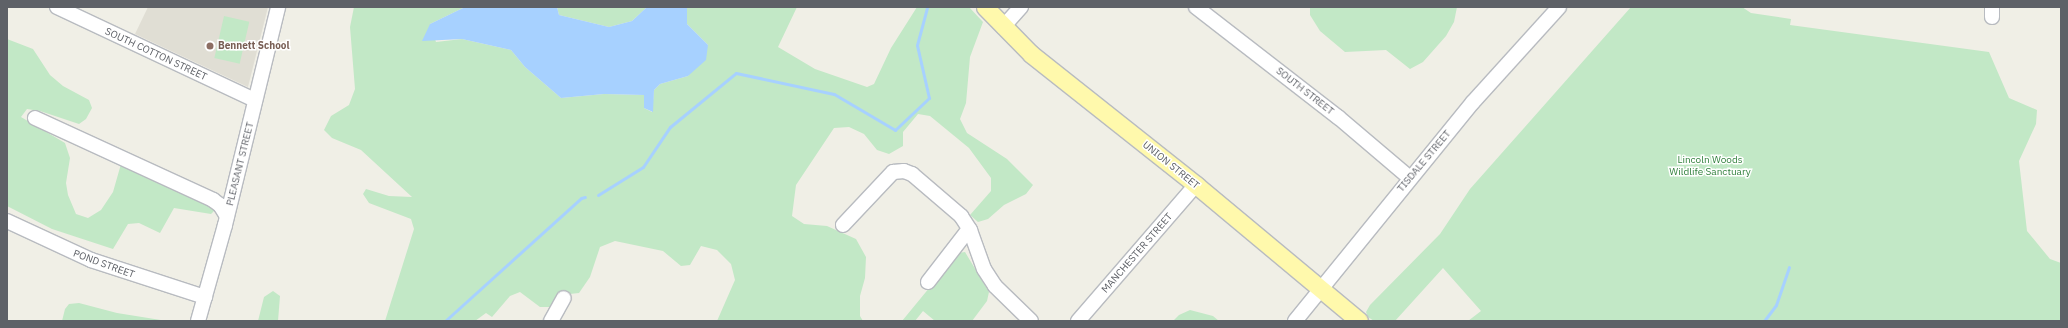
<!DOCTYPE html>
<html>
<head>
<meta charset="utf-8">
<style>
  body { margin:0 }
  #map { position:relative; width:2068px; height:328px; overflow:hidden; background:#f0efe6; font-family:"IBM Plex Sans",sans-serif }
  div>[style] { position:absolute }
  .education>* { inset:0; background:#e0ded4 }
  .green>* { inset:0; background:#c2e8c6; transform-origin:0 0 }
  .water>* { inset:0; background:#a7d1ff }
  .stream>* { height:3px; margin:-1.5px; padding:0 1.5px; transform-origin:1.5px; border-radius:1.5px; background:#a7d1ff }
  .roads { filter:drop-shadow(1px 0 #b8bbc0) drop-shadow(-1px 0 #b8bbc0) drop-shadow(0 1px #b8bbc0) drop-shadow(0 -1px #b8bbc0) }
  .minor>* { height:14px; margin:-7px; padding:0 7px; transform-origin:7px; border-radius:7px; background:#fff }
  .major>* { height:17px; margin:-8.5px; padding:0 8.5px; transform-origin:8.5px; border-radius:8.5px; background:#fff9ac }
  .dots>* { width:11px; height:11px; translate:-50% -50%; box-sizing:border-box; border:2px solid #fff; border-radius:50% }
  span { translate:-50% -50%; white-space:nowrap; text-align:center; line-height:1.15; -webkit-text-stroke:3px #fff; paint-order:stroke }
  .education-label { font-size:10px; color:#785e54; font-weight:700 }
  .left { translate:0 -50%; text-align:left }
  .street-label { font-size:10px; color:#5e6167 }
  .park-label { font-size:10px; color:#32813d }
  .frame { position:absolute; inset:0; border:8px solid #5e6167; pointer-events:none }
</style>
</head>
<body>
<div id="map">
  <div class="education">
    <i style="clip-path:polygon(148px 7px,268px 7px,248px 87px,135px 34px)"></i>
  </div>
  <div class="green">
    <i style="clip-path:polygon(354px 7px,465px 7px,430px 24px,436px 42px,462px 39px,511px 50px,525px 67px,561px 98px,604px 94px,644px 95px,644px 108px,652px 112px,654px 90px,660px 84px,688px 76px,708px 45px,687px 24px,687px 7px,797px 7px,778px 47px,815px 69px,867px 87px,874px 84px,891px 48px,917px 7px,969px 7px,983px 22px,970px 57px,966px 103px,960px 119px,967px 133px,1007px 159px,1033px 185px,1026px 194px,1004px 205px,988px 219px,978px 222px,970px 215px,991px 191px,991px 178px,969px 148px,930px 116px,918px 114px,903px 132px,903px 146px,889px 154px,877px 150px,864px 134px,849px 127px,834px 128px,796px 185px,792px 216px,804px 224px,827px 226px,856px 239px,866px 257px,865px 278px,860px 296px,860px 316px,863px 321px,717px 321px,735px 280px,731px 264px,717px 250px,701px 246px,690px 265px,681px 266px,663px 251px,615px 241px,600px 247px,590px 277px,579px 293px,560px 295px,550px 307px,540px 307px,520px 292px,510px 296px,492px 317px,486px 313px,475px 321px,385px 321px,414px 229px,411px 219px,369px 203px,363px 194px,366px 189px,389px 196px,412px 197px,361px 150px,332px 138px,324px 130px,331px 116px,349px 105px,355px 89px,350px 27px)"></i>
    <i style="clip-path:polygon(557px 7px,647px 7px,632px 21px,609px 27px,559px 15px)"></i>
    <i style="clip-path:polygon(1310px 7px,1457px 7px,1454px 22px,1446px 36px,1423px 62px,1410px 69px,1386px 50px,1345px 52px,1320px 31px,1310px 15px)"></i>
    <i style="clip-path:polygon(1631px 7px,1742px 7px,1751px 13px,1791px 19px,1790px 25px,1989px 52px,2009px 98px,2037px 110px,2036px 124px,2019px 161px,2027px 231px,2050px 259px,2061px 263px,2061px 321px,1468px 321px,1481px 311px,1443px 268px,1395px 321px,1374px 321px,1368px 317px,1366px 312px,1370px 305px,1440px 234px,1470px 189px)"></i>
    <i style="left:224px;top:16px;width:26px;height:43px;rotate:13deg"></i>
    <i style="clip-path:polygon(7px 39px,33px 49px,50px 75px,63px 86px,89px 100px,92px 108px,86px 119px,79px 124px,40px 111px,27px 109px,21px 117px,65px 143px,70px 158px,66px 183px,68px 195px,76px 214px,88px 218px,101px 210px,113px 192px,121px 164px,211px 205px,214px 211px,211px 214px,174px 208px,160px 233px,139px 223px,128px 224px,113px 249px,52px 229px,7px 206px)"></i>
    <i style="clip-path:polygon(965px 252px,989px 292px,987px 301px,972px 321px,935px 321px,923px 311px,915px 321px,902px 321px,958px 253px)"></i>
    <i style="clip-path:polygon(273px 291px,280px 296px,278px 321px,258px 321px,264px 297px)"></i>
    <i style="clip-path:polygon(79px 303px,117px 313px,167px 321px,62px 321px,65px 309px,69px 304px)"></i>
    <i style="clip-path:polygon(1190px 310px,1213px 316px,1219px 321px,1173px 321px,1179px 315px)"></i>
  </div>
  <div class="water">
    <i style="clip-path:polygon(465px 7px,557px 7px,559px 15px,609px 27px,632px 21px,647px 7px,687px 7px,687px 24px,708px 45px,706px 60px,688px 76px,660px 84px,654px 90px,653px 112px,644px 108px,644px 95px,604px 94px,561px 98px,525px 67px,511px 50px,462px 39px,422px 41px,430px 24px)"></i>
  </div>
  <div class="stream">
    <i style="left:598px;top:195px;width:53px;rotate:-31.9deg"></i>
    <i style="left:643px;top:167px;width:48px;rotate:-56deg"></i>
    <i style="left:670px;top:127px;width:85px;rotate:-39.3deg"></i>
    <i style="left:736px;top:73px;width:100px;rotate:12.1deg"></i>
    <i style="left:834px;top:94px;width:71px;rotate:30.5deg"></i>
    <i style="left:895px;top:130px;width:47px;rotate:-43.3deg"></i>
    <i style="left:929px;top:98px;width:54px;rotate:-102.8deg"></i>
    <i style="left:917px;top:45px;width:39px;rotate:-75deg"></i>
    <i style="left:445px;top:321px;width:183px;rotate:-42.1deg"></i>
    <i style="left:581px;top:198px;width:4px;rotate:-14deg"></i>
    <i style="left:1764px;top:321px;width:20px;rotate:-53deg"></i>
    <i style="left:1776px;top:305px;width:40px;rotate:-71.1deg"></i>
  </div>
  <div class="roads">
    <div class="minor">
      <i style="left:57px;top:7px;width:219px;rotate:25.2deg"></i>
      <i style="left:1196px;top:7px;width:180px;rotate:37.8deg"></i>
      <i style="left:1338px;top:117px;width:94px;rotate:40.3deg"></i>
      <i style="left:1992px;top:17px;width:10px;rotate:-90deg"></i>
      <i style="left:1003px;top:27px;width:27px;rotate:-48deg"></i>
      <i style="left:35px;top:118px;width:196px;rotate:24.7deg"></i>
      <i style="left:213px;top:200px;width:9px;rotate:36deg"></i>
      <i style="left:220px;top:205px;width:13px;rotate:58deg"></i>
      <i style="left:7px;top:221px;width:93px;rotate:24.9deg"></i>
      <i style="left:91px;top:260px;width:120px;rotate:18deg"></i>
      <i style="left:843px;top:225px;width:73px;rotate:-46.7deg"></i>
      <i style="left:893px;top:172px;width:11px;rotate:-5deg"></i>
      <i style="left:904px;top:171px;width:9px;rotate:21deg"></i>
      <i style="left:912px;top:174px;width:65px;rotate:40.6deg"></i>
      <i style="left:961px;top:216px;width:17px;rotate:57deg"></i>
      <i style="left:970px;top:230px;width:41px;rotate:70.3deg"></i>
      <i style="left:984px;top:269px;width:20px;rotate:57deg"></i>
      <i style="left:995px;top:286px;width:50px;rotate:44.2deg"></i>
      <i style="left:928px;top:282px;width:67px;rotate:-52.3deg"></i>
      <i style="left:198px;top:321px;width:100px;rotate:-74.3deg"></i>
      <i style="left:225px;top:225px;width:224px;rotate:-76.3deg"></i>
      <i style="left:551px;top:321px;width:26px;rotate:-61deg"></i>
      <i style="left:1078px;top:321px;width:180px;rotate:-49.1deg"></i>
      <i style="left:1295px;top:321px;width:282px;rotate:-50.9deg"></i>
      <i style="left:1473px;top:102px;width:128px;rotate:-47.8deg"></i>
    </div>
    <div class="major">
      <i style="left:985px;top:7px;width:66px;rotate:45.6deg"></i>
      <i style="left:1031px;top:54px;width:211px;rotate:38.4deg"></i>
      <i style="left:1196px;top:185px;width:212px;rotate:39.8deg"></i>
    </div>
  </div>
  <div class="dots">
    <i style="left:210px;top:46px;background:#8d6e63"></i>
  </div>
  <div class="education-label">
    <span class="left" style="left:218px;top:46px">Bennett School</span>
  </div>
  <div class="street-label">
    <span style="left:156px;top:54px;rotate:25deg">SOUTH COTTON STREET</span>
    <span style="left:1305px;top:91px;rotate:38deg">SOUTH STREET</span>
    <span style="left:1424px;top:161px;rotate:-50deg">TISDALE STREET</span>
    <span style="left:240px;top:164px;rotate:-76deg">PLEASANT STREET</span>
    <span style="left:1171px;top:165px;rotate:39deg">UNION STREET</span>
    <span style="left:1137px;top:253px;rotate:-49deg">MANCHESTER STREET</span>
    <span style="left:104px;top:264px;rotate:20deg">POND STREET</span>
  </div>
  <div class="park-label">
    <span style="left:1710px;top:165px">Lincoln Woods<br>Wildlife Sanctuary</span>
  </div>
  <div class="frame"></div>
</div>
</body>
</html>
